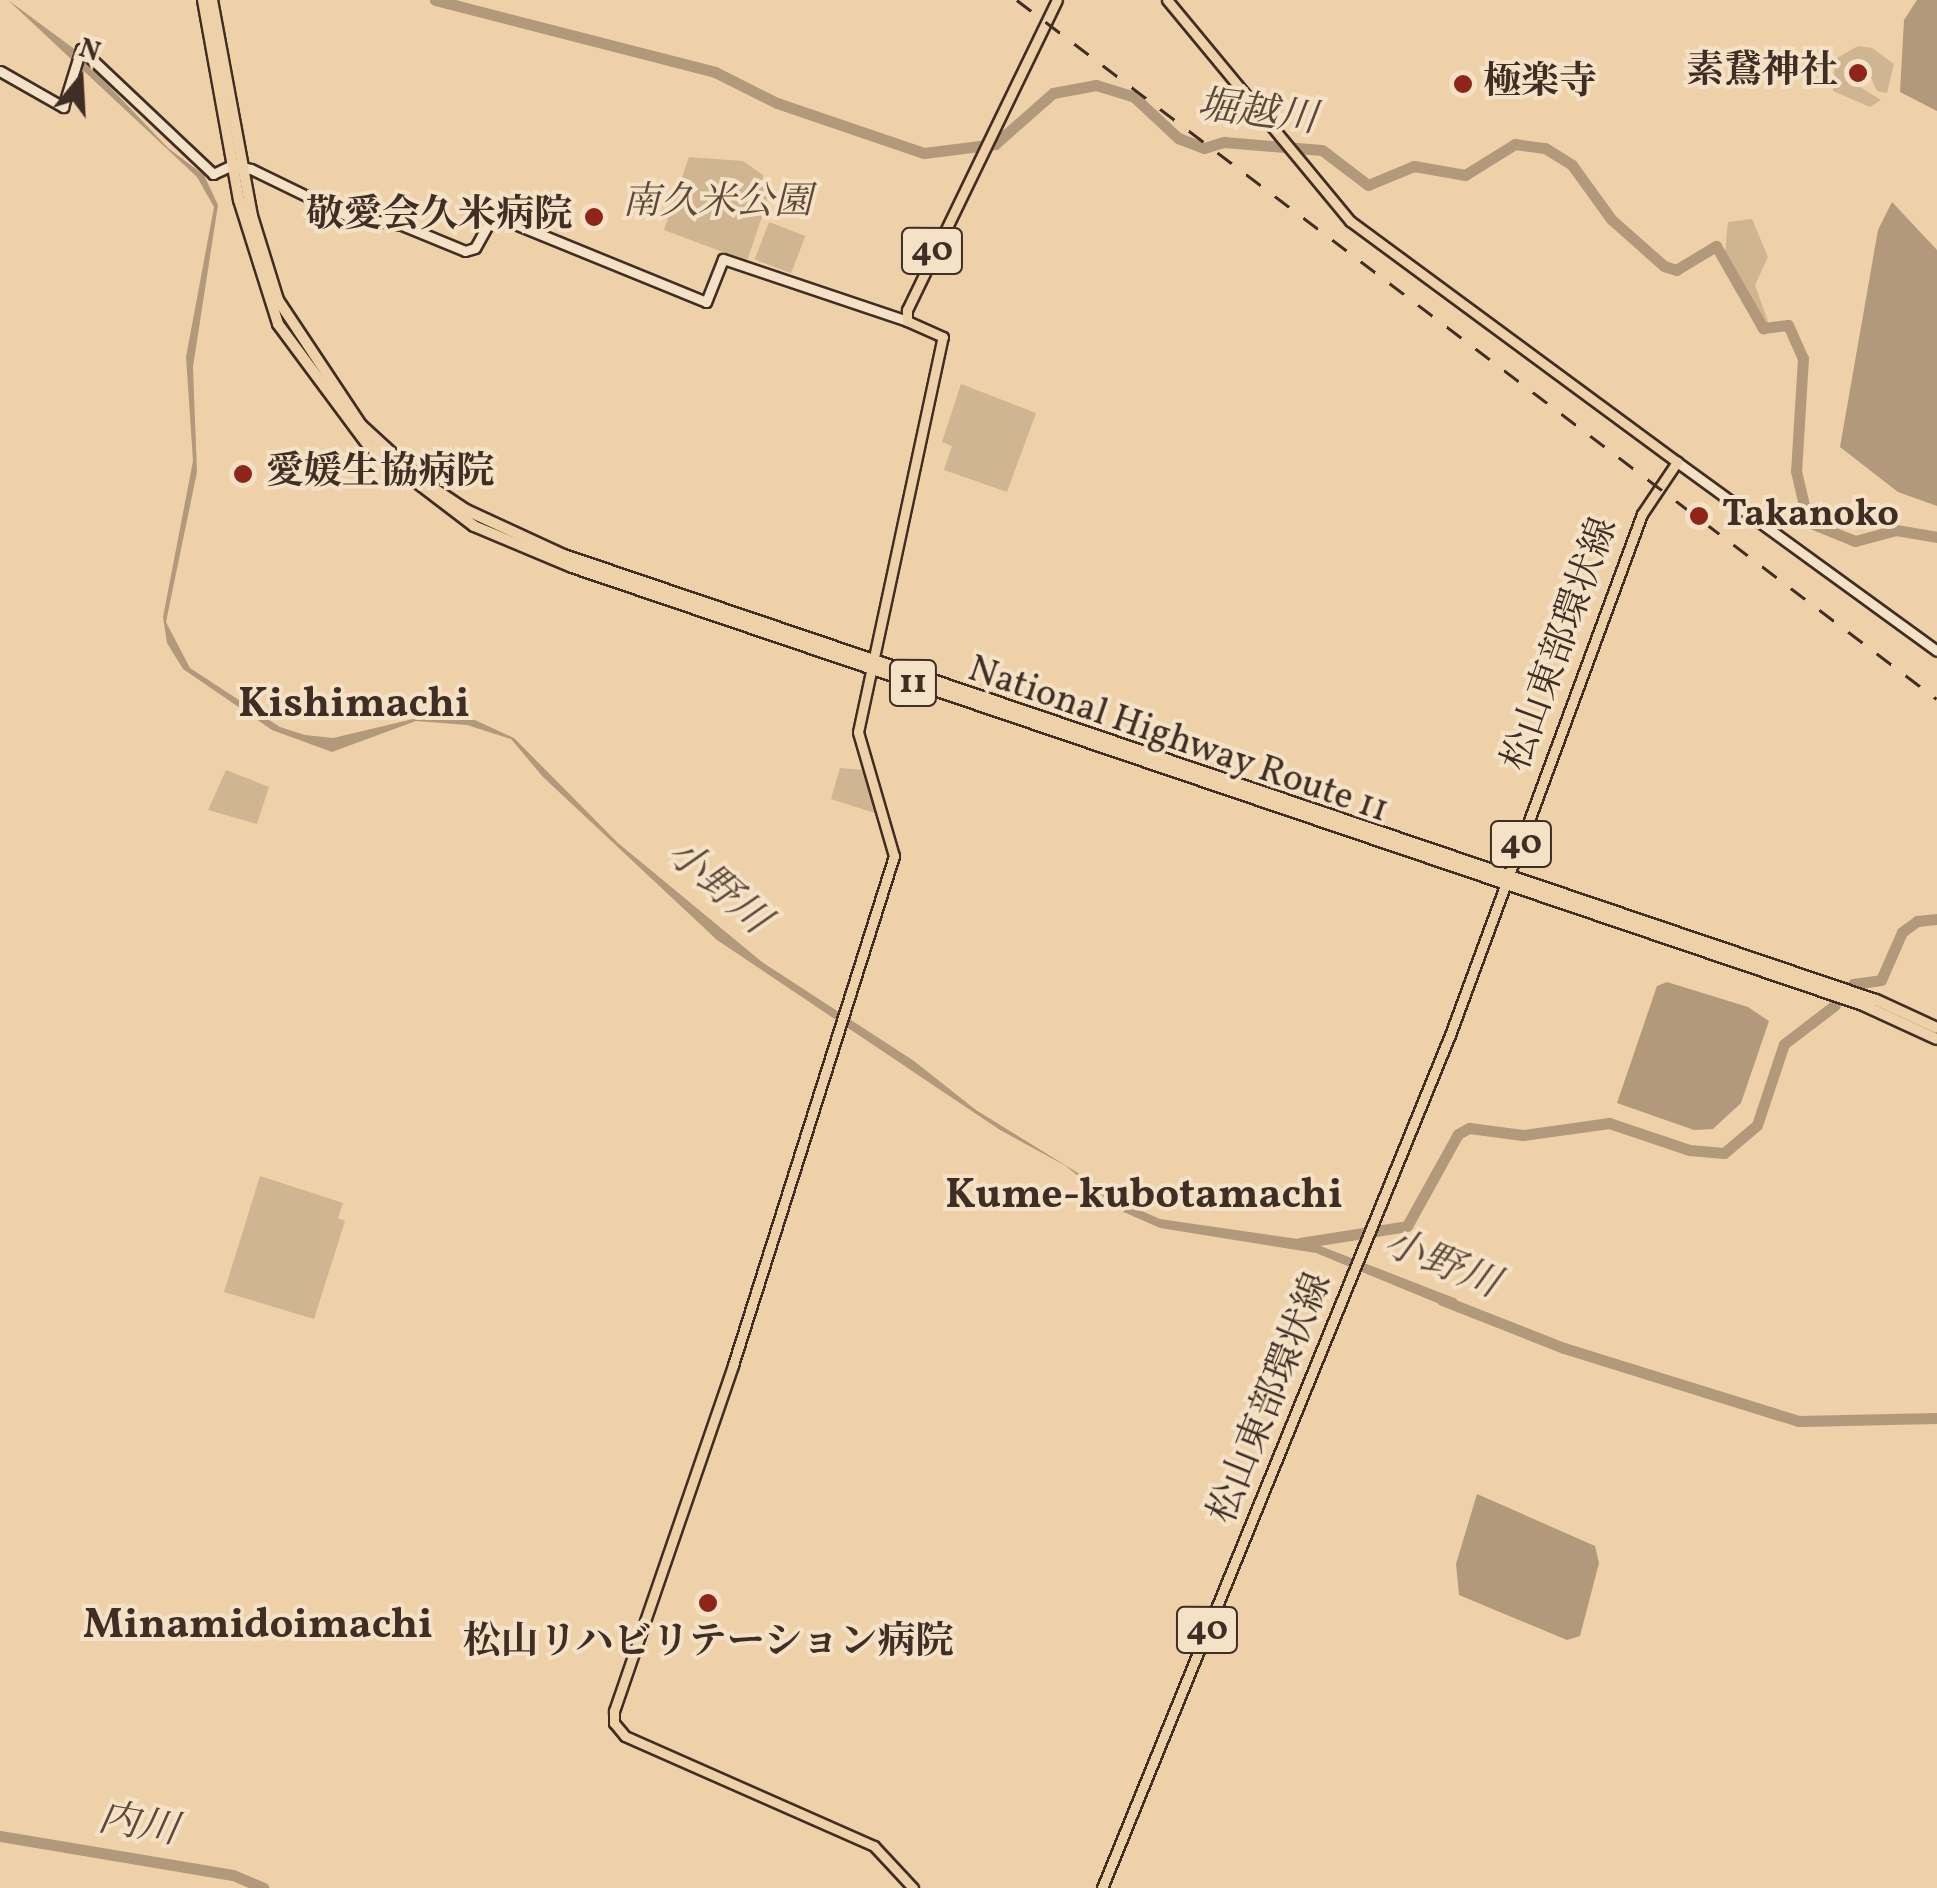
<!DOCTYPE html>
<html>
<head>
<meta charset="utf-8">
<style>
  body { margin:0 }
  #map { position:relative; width:1937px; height:1888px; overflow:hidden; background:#eed1a8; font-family:Vollkorn,"Noto Serif JP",serif }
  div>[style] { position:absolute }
  .green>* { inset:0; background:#d0b592; transform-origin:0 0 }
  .water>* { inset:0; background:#b3997b }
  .river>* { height:11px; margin:-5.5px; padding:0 5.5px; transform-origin:5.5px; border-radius:5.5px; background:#b3997b }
  .roads { filter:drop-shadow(2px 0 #402d24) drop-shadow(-2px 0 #402d24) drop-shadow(0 2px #402d24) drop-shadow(0 -2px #402d24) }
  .secondary>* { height:9px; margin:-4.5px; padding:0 4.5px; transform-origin:4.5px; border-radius:4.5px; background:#f4e1c6 }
  .primary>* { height:9px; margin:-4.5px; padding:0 4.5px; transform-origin:4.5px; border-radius:4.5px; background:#eed1a8 }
  .trunk>* { height:10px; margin:-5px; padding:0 5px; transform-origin:5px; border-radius:5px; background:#eed1a8 }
  .rail>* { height:2.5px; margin-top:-1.25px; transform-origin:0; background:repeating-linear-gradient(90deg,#402d24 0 18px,transparent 0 36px) }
  .dots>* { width:28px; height:28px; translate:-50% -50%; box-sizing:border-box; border:5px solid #f4e1c6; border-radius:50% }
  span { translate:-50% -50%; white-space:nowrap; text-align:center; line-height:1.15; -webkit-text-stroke:8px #f4e1c6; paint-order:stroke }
  .shield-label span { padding:2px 8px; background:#f4e1c6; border:2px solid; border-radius:8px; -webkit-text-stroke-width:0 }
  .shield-label { font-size:35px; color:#402d24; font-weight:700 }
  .poi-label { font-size:38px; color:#402d24; font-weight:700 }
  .right { translate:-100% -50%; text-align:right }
  .left { translate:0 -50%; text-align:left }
  .park-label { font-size:38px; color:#5d483a; font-style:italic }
  .street-label { font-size:38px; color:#402d24 }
  .water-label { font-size:40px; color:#5d483a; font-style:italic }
  .quarter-label { font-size:42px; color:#402d24; font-weight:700 }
  .north { position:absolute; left:30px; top:30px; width:100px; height:100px; -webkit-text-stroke:8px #f4e1c6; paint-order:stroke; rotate:18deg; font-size:28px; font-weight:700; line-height:40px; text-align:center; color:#402d24 }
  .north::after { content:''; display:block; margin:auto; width:35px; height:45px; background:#402d24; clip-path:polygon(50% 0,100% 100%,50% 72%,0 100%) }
</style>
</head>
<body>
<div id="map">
  <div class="green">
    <i style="clip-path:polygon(1858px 46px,1872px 48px,1894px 64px,1887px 93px,1877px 91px,1865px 65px,1848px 71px,1852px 82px,1881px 100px,1870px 107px,1833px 91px,1835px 59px)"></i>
    <i style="clip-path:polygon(689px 157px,743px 161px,763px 175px,767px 202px,747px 261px,664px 230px)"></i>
    <i style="clip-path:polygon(1752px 219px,1768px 257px,1755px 285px,1770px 327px,1760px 321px,1725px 253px,1728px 222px)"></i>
    <i style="left:769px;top:222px;width:39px;height:40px;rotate:21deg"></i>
    <i style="clip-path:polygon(961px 384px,1036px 413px,1007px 492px,944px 470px,952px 446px,942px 442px)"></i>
    <i style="clip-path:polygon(840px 768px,863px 770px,878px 814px,831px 799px)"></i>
    <i style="clip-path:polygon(226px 770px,269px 787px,257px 824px,208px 810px)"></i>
    <i style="clip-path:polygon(260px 1176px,343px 1203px,338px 1218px,345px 1221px,314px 1319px,224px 1292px)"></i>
    <i style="clip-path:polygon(1457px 1301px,1563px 1343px,1805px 1418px,1937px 1415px,1937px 1423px,1802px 1427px,1541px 1343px,1454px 1309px)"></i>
  </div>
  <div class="water">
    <i style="clip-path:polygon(8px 0,73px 48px,168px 148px,204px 175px,218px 205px,193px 367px,197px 472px,166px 622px,190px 668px,280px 727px,305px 735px,333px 738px,430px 715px,475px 720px,514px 738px,618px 843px,762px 962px,914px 1061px,976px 1110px,1133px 1207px,1160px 1219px,1305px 1240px,1457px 1299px,1454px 1310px,1316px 1253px,1160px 1228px,1119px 1210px,1066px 1166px,1000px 1130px,717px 940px,543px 777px,511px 739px,467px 725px,416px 721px,332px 752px,272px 730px,183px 669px,167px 643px,163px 617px,193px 461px,186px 357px,214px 207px,197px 177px)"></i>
    <i style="clip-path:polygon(1917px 0,1937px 0,1937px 111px,1900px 92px,1904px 20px)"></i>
    <i style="clip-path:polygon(1892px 202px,1937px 250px,1937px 506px,1898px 492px,1840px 447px,1878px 230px)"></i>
    <i style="clip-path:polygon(1667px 982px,1748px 1007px,1769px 1021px,1741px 1103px,1713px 1129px,1694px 1130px,1617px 1103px,1657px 986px)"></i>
    <i style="clip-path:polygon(1477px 1494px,1595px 1546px,1599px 1563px,1580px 1636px,1567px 1640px,1459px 1595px,1456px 1564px)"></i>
  </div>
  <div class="river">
    <i style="left:435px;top:0;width:289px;rotate:14.4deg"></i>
    <i style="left:715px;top:72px;width:69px;rotate:26.6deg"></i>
    <i style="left:777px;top:103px;width:155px;rotate:18.8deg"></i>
    <i style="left:924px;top:153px;width:72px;rotate:-7.2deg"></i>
    <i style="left:995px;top:144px;width:77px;rotate:-41.3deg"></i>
    <i style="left:1053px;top:93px;width:44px;rotate:-10.5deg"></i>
    <i style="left:1096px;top:85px;width:39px;rotate:17deg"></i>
    <i style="left:1133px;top:96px;width:62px;rotate:43deg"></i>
    <i style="left:1178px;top:138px;width:28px;rotate:21deg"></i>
    <i style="left:1204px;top:148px;width:21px;rotate:-17deg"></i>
    <i style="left:1224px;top:142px;width:98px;rotate:4.7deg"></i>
    <i style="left:1322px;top:150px;width:58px;rotate:37.3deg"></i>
    <i style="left:1368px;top:185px;width:50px;rotate:-22.4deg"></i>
    <i style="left:1414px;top:166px;width:52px;rotate:10deg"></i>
    <i style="left:1465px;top:175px;width:59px;rotate:-31.8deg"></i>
    <i style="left:1515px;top:144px;width:30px;rotate:8deg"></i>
    <i style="left:1545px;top:148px;width:32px;rotate:32deg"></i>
    <i style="left:1572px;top:165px;width:67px;rotate:54.2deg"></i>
    <i style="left:1611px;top:219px;width:71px;rotate:41.6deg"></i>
    <i style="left:1664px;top:266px;width:13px;rotate:18deg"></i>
    <i style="left:1676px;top:270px;width:47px;rotate:-31deg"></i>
    <i style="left:1716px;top:246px;width:95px;rotate:60.2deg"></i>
    <i style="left:1763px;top:328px;width:25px;rotate:-7deg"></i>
    <i style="left:1788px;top:325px;width:36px;rotate:66deg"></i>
    <i style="left:1803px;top:358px;width:113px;rotate:93.5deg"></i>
    <i style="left:1796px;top:471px;width:52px;rotate:76.8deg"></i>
    <i style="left:1808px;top:522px;width:51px;rotate:22deg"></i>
    <i style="left:1855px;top:541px;width:42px;rotate:-15deg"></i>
    <i style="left:1896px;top:530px;width:42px;rotate:9.7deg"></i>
    <i style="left:1853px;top:984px;width:28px;rotate:-8deg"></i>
    <i style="left:1881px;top:980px;width:52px;rotate:-66.4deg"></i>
    <i style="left:1902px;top:932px;width:19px;rotate:-36deg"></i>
    <i style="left:1917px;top:921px;width:20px;rotate:-6deg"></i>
    <i style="left:1300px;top:1243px;width:108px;rotate:-9deg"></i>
    <i style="left:1407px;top:1226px;width:105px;rotate:-61deg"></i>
    <i style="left:1458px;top:1134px;width:13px;rotate:-29deg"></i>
    <i style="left:1469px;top:1128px;width:54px;rotate:7.4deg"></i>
    <i style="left:1523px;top:1135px;width:87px;rotate:-7.9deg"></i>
    <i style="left:1609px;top:1123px;width:84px;rotate:18.6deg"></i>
    <i style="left:1689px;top:1150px;width:35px;rotate:5deg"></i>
    <i style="left:1724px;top:1153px;width:43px;rotate:-40.3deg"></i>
    <i style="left:1757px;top:1125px;width:85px;rotate:-71.6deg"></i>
    <i style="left:1784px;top:1044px;width:64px;rotate:-37.4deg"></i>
    <i style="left:1442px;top:1300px;width:131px;rotate:21.5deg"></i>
    <i style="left:1564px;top:1348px;width:245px;rotate:17.3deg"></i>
    <i style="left:1798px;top:1421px;width:139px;rotate:-1.2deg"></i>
    <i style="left:0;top:1836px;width:236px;rotate:9.5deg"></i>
    <i style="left:233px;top:1875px;width:33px;rotate:23deg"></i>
  </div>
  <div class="roads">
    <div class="secondary">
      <i style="left:0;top:71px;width:73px;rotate:29.7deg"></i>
      <i style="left:63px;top:107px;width:61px;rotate:-72.8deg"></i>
      <i style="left:81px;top:49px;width:182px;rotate:43.4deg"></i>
      <i style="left:213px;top:174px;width:21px;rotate:-25deg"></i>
      <i style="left:232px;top:165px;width:19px;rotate:12deg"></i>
      <i style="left:251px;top:169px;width:108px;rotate:25.9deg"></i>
      <i style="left:348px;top:216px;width:55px;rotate:9.5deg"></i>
      <i style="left:402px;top:225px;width:68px;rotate:22.4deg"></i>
      <i style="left:465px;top:251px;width:10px;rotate:-17deg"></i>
      <i style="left:475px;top:248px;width:38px;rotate:-61deg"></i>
      <i style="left:493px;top:215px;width:230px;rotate:22.2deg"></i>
      <i style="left:706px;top:302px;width:46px;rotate:-68.4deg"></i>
      <i style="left:723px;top:259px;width:194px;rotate:18.6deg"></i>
      <i style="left:1677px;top:462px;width:321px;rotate:36deg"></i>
    </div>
    <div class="primary">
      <i style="left:913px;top:1888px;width:57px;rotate:-132.9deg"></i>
      <i style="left:874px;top:1846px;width:272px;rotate:-156.2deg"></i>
      <i style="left:625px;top:1736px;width:17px;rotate:-130deg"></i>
      <i style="left:614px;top:1723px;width:12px;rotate:-90deg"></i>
      <i style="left:614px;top:1711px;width:366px;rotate:-71deg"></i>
      <i style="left:733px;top:1365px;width:534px;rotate:-72.45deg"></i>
      <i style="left:894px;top:856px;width:129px;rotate:-106.2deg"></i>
      <i style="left:858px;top:732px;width:404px;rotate:-77.9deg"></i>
      <i style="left:943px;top:337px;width:39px;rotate:-156deg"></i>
      <i style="left:907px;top:321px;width:11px;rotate:-90deg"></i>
      <i style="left:907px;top:310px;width:344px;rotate:-64.2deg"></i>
      <i style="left:1102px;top:1888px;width:921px;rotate:-67.81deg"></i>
      <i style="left:1450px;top:1035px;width:555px;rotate:-69.77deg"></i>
      <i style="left:1642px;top:514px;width:63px;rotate:-56.1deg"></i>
      <i style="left:1677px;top:462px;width:406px;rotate:-143.6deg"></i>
      <i style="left:1350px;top:221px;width:287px;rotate:-129.6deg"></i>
    </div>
    <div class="trunk">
      <i style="left:203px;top:0;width:203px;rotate:79.8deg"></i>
      <i style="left:239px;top:200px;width:130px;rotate:72.5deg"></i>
      <i style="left:278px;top:324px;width:151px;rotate:53.4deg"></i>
      <i style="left:368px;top:445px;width:133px;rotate:37.4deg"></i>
      <i style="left:474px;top:526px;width:106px;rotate:22.7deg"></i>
      <i style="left:572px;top:567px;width:1363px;rotate:18.74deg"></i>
      <i style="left:1863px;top:1005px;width:81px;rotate:24.7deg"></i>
      <i style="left:212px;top:0;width:220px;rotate:79.5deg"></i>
      <i style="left:252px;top:216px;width:88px;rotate:72.8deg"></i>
      <i style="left:278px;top:300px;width:150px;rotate:56.4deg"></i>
      <i style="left:361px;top:425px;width:81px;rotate:42.5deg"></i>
      <i style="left:421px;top:480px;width:54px;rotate:33.7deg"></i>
      <i style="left:466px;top:510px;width:108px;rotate:24.7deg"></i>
      <i style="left:564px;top:555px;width:1385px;rotate:18.74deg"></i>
      <i style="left:1876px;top:1000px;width:67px;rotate:24.7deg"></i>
    </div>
  </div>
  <div class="rail">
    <i style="left:1017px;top:0;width:1155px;rotate:37.23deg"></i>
  </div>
  <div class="dots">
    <i style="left:1858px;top:73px;background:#8f2418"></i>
    <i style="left:1463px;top:84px;background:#8f2418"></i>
    <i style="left:594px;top:217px;background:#8f2418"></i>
    <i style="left:243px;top:474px;background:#8f2418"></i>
    <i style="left:1699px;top:516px;background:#8f2418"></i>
    <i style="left:708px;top:1603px;background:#8f2418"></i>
  </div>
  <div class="shield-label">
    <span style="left:932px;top:251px">40</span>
    <span style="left:913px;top:683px">11</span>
    <span style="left:1521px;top:844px">40</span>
    <span style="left:1207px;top:1630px">40</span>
  </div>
  <div class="poi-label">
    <span class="right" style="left:1838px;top:73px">素鵞神社</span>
    <span class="left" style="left:1483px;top:84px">極楽寺</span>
    <span class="right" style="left:572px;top:217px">敬愛会久米病院</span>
    <span class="left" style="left:266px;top:474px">愛媛生協病院</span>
    <span class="left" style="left:1722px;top:516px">Takanoko</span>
    <span style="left:708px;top:1644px">松山リハビリテーション病院</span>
  </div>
  <div class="park-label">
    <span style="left:717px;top:204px">南久米公園</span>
  </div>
  <div class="street-label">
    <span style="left:1562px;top:645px;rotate:-70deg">松山東部環状線</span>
    <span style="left:1178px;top:741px;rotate:19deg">National Highway Route 11</span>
    <span style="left:1272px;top:1399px;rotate:-68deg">松山東部環状線</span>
  </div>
  <div class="water-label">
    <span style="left:1257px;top:114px;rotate:7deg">堀越川</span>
    <span style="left:717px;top:888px;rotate:41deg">小野川</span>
    <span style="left:1441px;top:1265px;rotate:22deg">小野川</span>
    <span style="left:138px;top:1826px;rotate:10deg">内川</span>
  </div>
  <div class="quarter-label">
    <span style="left:354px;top:706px">Kishimachi</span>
    <span style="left:1144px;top:1197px">Kume-kubotamachi</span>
    <span style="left:258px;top:1627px">Minamidoimachi</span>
  </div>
  <div class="north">N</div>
</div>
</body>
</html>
